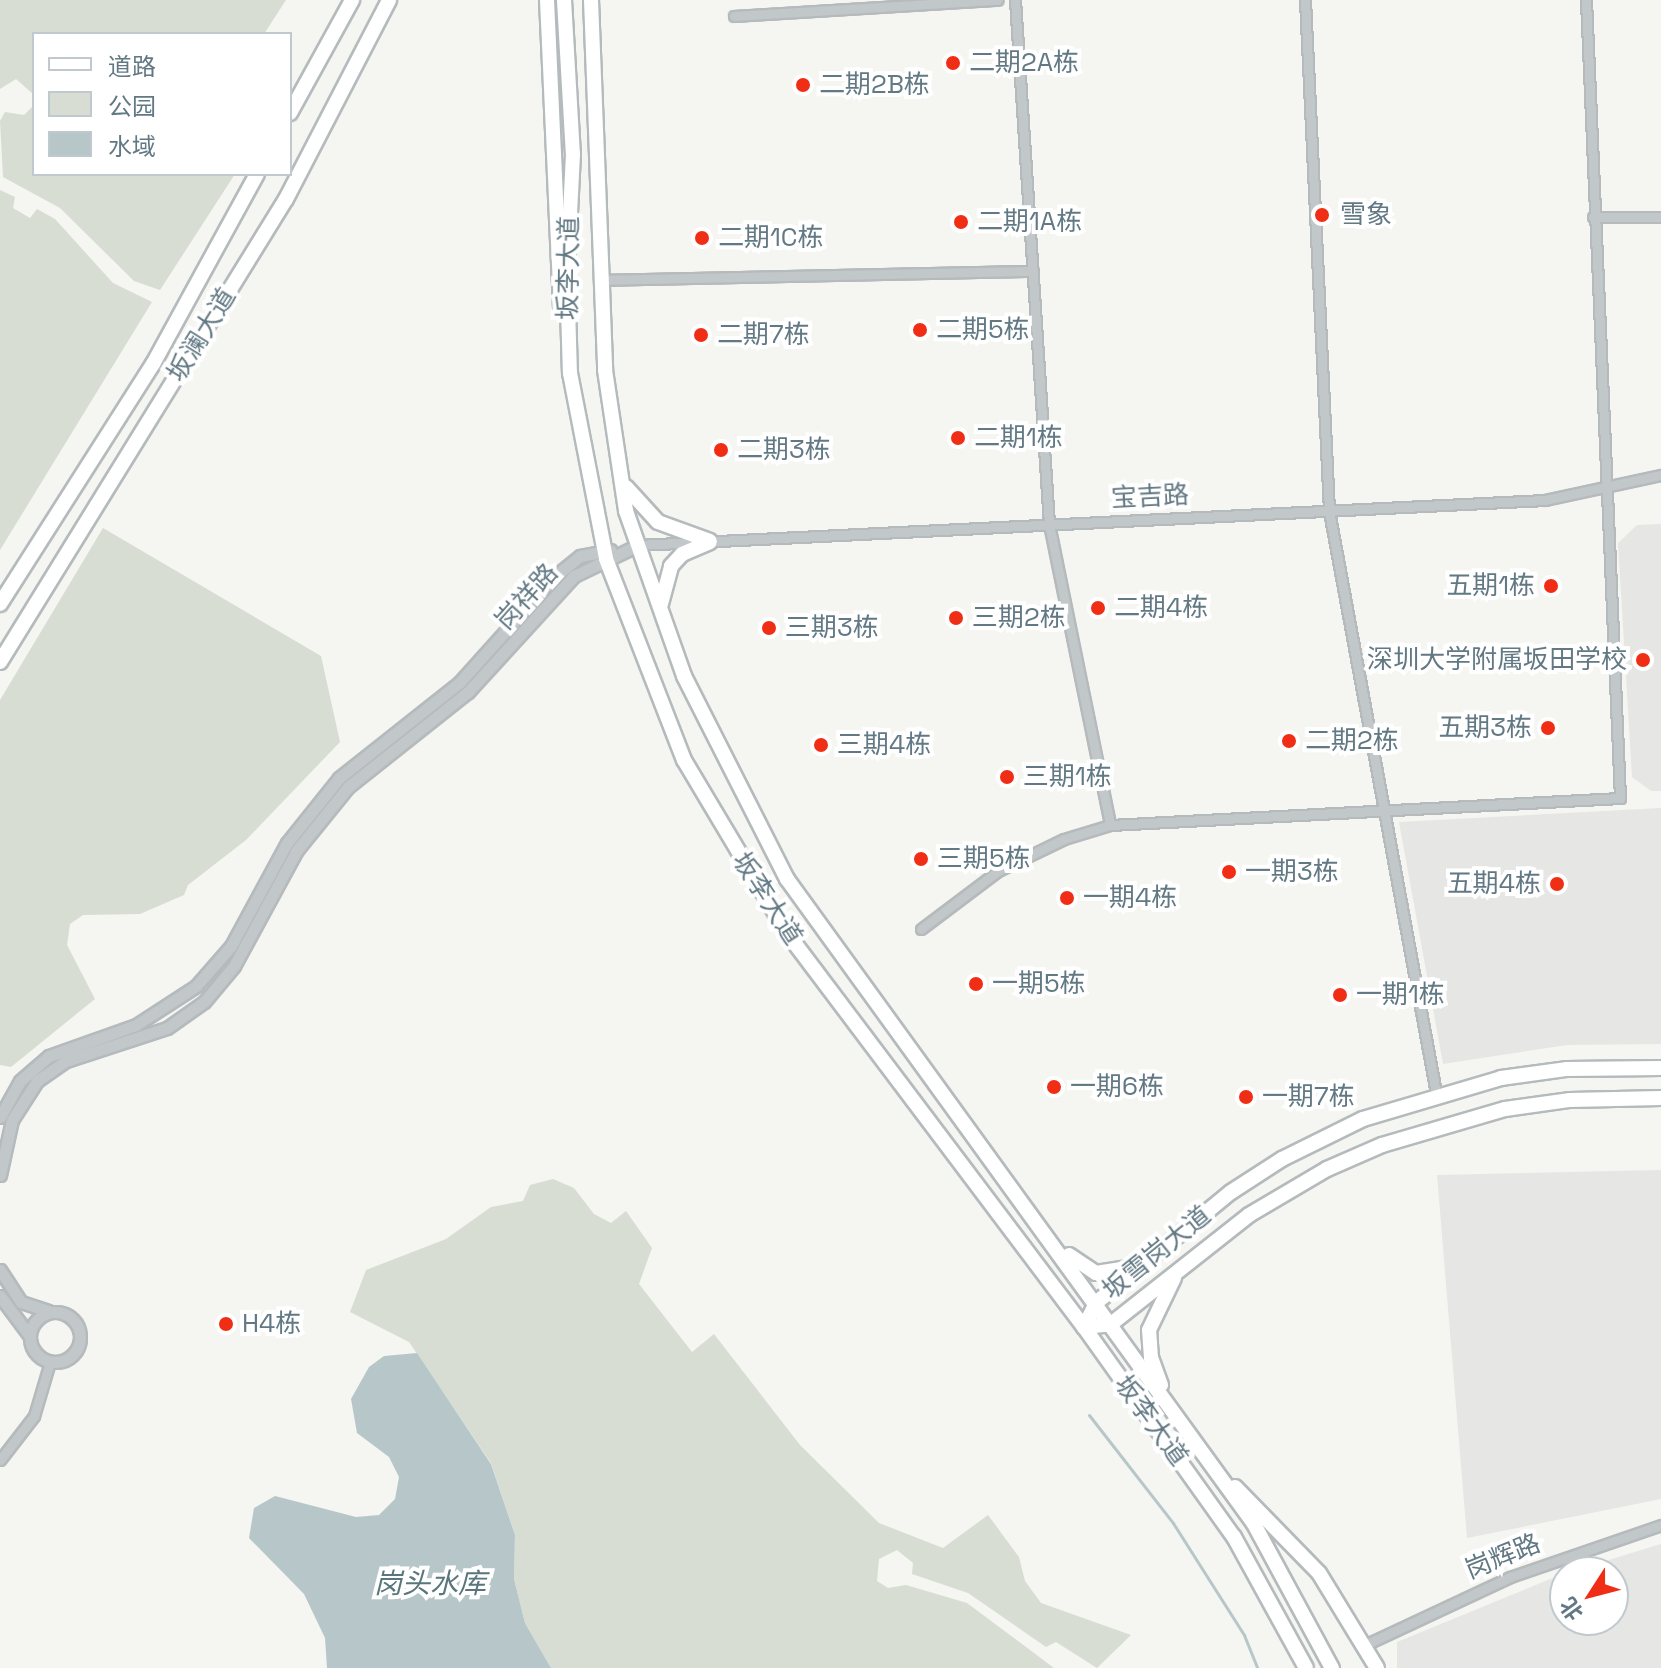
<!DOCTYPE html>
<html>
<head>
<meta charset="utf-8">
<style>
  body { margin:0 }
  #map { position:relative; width:1661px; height:1668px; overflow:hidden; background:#f5f5f1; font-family:"Space Grotesk","Noto Sans SC",sans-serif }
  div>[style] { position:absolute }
  .built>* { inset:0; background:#e6e6e4 }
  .green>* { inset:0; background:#d7ddd2 }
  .water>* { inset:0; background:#b7c7c9 }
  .stream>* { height:3px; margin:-1.5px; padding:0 1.5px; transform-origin:1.5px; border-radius:1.5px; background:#b7c7c9 }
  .roads { filter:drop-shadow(2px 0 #b5babd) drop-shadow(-2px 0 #b5babd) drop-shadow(0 2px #b5babd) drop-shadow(0 -2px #b5babd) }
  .minor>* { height:9px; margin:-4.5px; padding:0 4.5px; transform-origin:4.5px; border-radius:4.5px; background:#c2c7c9 }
  .tertiary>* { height:11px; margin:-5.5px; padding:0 5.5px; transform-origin:5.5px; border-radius:5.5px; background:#c2c7c9 }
  .tertiary>.ring { margin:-5.5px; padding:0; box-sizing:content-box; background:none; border:11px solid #c2c7c9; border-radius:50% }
  .primary>* { height:14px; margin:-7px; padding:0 7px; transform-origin:7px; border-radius:7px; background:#fff }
  .dots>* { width:22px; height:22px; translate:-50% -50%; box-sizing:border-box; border:4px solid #fff; border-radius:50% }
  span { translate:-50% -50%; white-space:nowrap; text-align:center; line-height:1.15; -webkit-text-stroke:8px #fff; paint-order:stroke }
  .poi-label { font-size:26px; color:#627984 }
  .left { translate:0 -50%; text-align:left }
  .right { translate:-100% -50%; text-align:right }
  .street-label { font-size:26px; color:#627984 }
  .water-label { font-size:28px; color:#58767b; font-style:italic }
  .legend { position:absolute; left:32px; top:32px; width:260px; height:144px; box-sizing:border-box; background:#fff; border:2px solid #c0c9ce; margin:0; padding:10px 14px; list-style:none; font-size:24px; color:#627984 }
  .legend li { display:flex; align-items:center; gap:16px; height:40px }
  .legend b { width:40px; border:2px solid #c0c9ce }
  .north { position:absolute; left:1549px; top:1556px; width:80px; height:80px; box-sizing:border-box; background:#fff; border:2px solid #c0c9ce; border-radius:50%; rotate:234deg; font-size:22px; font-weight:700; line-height:32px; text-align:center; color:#627984 }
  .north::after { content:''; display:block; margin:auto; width:28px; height:36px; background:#f02e16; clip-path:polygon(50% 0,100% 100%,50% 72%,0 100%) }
</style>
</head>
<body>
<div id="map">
  <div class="built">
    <i style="clip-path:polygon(1661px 524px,1661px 791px,1651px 791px,1632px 777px,1618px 543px,1637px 525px)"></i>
    <i style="clip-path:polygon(1661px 808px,1661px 1044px,1567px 1045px,1443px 1064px,1399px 822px)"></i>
    <i style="clip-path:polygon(1661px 1170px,1661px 1499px,1467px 1538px,1437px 1175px)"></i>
    <i style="clip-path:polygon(1661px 1544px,1661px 1668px,1397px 1668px,1397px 1642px,1565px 1573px,1565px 1620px,1613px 1620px,1613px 1572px,1569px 1572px)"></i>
  </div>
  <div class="green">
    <i style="clip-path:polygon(0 0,286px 0,264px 34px,34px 34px,34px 95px,16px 79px,0 89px)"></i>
    <i style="clip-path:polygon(34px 105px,34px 174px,235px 174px,160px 290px,134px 281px,60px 208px,3px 177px,0 121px,5px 112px,24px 115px)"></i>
    <i style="clip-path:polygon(0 190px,15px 197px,13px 208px,30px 218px,37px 209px,55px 219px,113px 283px,152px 302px,0 550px)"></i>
    <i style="clip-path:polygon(103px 528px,321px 656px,340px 742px,246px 840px,188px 885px,184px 895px,140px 914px,83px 915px,70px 924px,67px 945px,95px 999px,11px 1067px,0 1065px,0 700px)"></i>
    <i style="clip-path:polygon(553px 1179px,574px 1188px,594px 1214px,611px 1223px,626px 1211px,652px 1248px,639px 1284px,692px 1352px,714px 1334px,800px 1445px,879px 1523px,943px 1548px,988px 1515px,1019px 1557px,1025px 1581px,1041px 1603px,1131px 1635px,1097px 1668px,1056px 1642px,1046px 1647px,968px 1593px,912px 1574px,913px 1563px,897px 1550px,879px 1559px,877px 1581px,888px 1588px,906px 1585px,967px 1603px,1054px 1668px,551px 1668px,525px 1623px,514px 1579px,515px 1535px,491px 1463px,409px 1342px,350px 1312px,366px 1270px,446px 1239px,491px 1207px,523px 1201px,530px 1185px)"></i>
  </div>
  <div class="water">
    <i style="clip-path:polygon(417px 1353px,491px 1464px,515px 1535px,514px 1579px,525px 1623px,551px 1668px,327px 1668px,325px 1638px,304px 1594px,249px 1538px,254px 1508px,275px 1496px,356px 1517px,379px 1515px,395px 1499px,399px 1477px,389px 1457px,357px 1433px,351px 1399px,369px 1367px,384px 1356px)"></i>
  </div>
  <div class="stream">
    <i style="left:1089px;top:1415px;width:137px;rotate:52.1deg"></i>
    <i style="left:1173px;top:1523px;width:133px;rotate:57.6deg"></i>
    <i style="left:1244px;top:1635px;width:35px;rotate:68deg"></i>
  </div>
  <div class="roads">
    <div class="minor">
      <i style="left:1015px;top:0;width:525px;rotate:86.29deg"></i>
      <i style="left:1049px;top:524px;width:307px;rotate:78.5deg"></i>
      <i style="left:1305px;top:0;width:512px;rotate:87.31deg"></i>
      <i style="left:1329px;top:511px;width:592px;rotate:79.58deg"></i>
      <i style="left:734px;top:16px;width:264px;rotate:-3.5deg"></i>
      <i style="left:1593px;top:217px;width:68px"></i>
      <i style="left:601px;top:280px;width:432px;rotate:-1.2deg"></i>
      <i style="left:638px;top:545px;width:908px;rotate:-2.84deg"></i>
      <i style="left:1545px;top:500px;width:119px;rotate:-12.2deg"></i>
      <i style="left:921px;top:929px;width:96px;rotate:-37deg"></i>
      <i style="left:998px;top:871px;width:73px;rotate:-25.9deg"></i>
      <i style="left:1064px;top:839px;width:48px;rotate:-16.9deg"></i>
      <i style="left:1110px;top:825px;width:511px;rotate:-3.03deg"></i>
      <i style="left:1620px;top:798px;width:799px;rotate:-92.44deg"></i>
      <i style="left:0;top:1460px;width:56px;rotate:-52.3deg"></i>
      <i style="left:34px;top:1416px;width:56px;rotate:-73.5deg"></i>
      <i style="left:1367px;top:1644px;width:158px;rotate:-25.1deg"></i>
      <i style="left:1510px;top:1577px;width:160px;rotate:-19deg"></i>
    </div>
    <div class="tertiary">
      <i style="left:0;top:1117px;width:41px;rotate:-60.9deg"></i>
      <i style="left:20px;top:1081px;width:38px;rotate:-41deg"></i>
      <i style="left:49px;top:1056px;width:92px;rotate:-19.6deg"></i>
      <i style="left:136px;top:1025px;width:72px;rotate:-33deg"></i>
      <i style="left:196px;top:986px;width:53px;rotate:-48.8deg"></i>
      <i style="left:231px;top:946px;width:117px;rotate:-61.5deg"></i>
      <i style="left:287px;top:843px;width:83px;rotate:-51.3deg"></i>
      <i style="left:339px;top:778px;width:153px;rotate:-38.4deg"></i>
      <i style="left:459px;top:683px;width:142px;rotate:-48.1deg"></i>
      <i style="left:554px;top:577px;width:33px;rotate:-39deg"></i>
      <i style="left:580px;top:556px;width:31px;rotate:-11deg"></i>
      <i style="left:0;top:1175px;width:56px;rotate:-77.7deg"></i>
      <i style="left:12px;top:1120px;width:46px;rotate:-57.3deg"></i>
      <i style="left:37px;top:1081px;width:35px;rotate:-35deg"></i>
      <i style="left:66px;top:1061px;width:106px;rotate:-18.1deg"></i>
      <i style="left:167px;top:1028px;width:45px;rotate:-35.1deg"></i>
      <i style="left:204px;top:1002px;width:47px;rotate:-50.2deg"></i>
      <i style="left:234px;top:966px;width:132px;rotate:-61.5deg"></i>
      <i style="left:297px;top:850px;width:81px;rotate:-51deg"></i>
      <i style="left:348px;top:787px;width:153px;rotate:-38.4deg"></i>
      <i style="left:468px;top:692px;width:157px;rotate:-47.6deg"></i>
      <i style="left:574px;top:576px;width:71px;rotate:-25.8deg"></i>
      <i style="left:0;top:1270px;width:38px;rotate:57deg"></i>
      <i style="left:21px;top:1302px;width:28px;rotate:18deg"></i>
      <i style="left:0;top:1296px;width:49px;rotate:53.4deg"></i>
      <i class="ring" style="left:30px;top:1312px;width:39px;height:39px"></i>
    </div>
    <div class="primary">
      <i style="left:547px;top:0;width:311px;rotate:87.4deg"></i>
      <i style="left:564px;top:0;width:154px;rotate:86.7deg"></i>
      <i style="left:573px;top:154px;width:120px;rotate:92.9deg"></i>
      <i style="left:567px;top:274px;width:99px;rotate:88.3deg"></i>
      <i style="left:570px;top:373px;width:189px;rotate:79deg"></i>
      <i style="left:606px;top:559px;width:216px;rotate:68.8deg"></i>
      <i style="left:684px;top:760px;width:201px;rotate:59.2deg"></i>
      <i style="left:787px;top:933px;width:493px;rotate:53deg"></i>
      <i style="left:1084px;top:1327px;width:258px;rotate:54.5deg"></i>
      <i style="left:1234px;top:1537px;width:149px;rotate:61.2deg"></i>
      <i style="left:591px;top:0;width:370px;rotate:87.8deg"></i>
      <i style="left:605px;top:370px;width:143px;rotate:81.5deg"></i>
      <i style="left:626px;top:511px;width:175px;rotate:70.6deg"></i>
      <i style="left:684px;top:676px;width:228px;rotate:63.1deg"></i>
      <i style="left:787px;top:879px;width:796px;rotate:54.09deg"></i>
      <i style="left:1254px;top:1524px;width:164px;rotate:61.6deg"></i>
      <i style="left:290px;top:113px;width:129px;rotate:-61.2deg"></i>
      <i style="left:626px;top:487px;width:47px;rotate:47.6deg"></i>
      <i style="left:658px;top:522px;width:55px;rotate:20.1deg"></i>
      <i style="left:0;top:604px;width:285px;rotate:-57.5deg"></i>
      <i style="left:153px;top:364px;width:217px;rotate:-61.3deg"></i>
      <i style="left:661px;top:604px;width:39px;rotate:-75deg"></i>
      <i style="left:671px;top:566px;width:16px;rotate:-47deg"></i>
      <i style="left:682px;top:554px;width:30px;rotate:-23deg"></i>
      <i style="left:0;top:662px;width:544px;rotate:-58.3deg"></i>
      <i style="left:286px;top:199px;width:224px;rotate:-62.6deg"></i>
      <i style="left:1069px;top:1255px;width:32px;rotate:34deg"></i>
      <i style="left:1096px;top:1273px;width:37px;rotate:-9deg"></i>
      <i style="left:1084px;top:1327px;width:28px;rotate:-63deg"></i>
      <i style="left:1097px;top:1302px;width:173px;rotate:-39.4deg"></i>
      <i style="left:1231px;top:1192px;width:61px;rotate:-32.9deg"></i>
      <i style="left:1282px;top:1159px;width:90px;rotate:-26.3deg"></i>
      <i style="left:1363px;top:1119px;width:144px;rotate:-16.5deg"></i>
      <i style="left:1501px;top:1078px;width:67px;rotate:-7.8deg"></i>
      <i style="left:1567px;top:1069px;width:94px;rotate:-0.6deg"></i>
      <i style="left:1084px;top:1327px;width:27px;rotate:-6deg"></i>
      <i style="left:1111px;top:1324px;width:176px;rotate:-38.3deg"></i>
      <i style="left:1249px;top:1215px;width:91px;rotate:-30.5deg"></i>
      <i style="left:1327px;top:1169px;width:60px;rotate:-23.6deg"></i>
      <i style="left:1382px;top:1145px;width:128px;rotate:-16.3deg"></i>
      <i style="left:1505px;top:1109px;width:66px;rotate:-7.9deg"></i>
      <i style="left:1570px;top:1100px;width:91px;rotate:-1.3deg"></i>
      <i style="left:1161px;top:1385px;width:29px;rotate:-110deg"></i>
      <i style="left:1151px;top:1358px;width:28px;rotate:-94deg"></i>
      <i style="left:1149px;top:1330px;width:58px;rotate:-64.3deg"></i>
      <i style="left:1235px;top:1487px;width:120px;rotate:45.7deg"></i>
      <i style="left:1319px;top:1573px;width:111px;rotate:58.6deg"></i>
    </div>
  </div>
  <div class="dots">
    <i style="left:953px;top:63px;background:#f02e16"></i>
    <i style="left:803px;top:85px;background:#f02e16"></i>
    <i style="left:1322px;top:215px;background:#f02e16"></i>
    <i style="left:961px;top:222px;background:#f02e16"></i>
    <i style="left:702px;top:238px;background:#f02e16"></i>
    <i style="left:920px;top:330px;background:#f02e16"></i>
    <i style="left:701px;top:335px;background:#f02e16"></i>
    <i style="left:958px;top:438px;background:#f02e16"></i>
    <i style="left:721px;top:450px;background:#f02e16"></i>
    <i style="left:1551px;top:586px;background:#f02e16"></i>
    <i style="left:1098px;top:608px;background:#f02e16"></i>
    <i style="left:956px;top:618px;background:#f02e16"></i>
    <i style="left:769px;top:628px;background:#f02e16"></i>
    <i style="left:1643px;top:660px;background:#f02e16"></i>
    <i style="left:1548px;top:728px;background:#f02e16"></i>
    <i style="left:1289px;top:741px;background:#f02e16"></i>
    <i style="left:821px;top:745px;background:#f02e16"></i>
    <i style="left:1007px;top:777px;background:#f02e16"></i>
    <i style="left:921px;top:859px;background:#f02e16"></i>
    <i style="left:1229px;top:872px;background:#f02e16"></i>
    <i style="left:1557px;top:884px;background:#f02e16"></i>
    <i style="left:1067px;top:898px;background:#f02e16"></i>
    <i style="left:976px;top:984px;background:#f02e16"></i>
    <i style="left:1340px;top:995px;background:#f02e16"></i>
    <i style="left:1054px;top:1087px;background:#f02e16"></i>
    <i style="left:1246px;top:1097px;background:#f02e16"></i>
    <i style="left:226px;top:1324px;background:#f02e16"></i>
  </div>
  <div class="poi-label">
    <span class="left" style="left:969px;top:63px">二期2A栋</span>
    <span class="left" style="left:819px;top:85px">二期2B栋</span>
    <span class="left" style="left:1340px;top:215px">雪象</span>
    <span class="left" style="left:977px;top:222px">二期1A栋</span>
    <span class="left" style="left:718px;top:238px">二期1C栋</span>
    <span class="left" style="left:936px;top:330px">二期5栋</span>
    <span class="left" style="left:717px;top:335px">二期7栋</span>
    <span class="left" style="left:974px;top:438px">二期1栋</span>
    <span class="left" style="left:737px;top:450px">二期3栋</span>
    <span class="right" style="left:1535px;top:586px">五期1栋</span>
    <span class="left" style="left:1114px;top:608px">二期4栋</span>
    <span class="left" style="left:972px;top:618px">三期2栋</span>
    <span class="left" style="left:785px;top:628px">三期3栋</span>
    <span class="right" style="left:1627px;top:660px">深圳大学附属坂田学校</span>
    <span class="right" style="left:1532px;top:728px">五期3栋</span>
    <span class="left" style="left:1305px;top:741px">二期2栋</span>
    <span class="left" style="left:837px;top:745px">三期4栋</span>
    <span class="left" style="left:1023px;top:777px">三期1栋</span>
    <span class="left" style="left:937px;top:859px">三期5栋</span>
    <span class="left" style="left:1245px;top:872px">一期3栋</span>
    <span class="right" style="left:1541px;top:884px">五期4栋</span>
    <span class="left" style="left:1083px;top:898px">一期4栋</span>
    <span class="left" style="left:992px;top:984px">一期5栋</span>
    <span class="left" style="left:1356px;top:995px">一期1栋</span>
    <span class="left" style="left:1070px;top:1087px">一期6栋</span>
    <span class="left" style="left:1262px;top:1097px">一期7栋</span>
    <span class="left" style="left:242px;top:1324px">H4栋</span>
  </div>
  <div class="street-label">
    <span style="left:569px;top:268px;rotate:-89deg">坂李大道</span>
    <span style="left:202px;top:335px;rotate:-58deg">坂澜大道</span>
    <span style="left:1150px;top:497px;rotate:-3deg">宝吉路</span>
    <span style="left:527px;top:597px;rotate:-48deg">岗祥路</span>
    <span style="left:767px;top:899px;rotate:57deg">坂李大道</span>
    <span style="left:1157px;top:1253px;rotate:-39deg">坂雪岗大道</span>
    <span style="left:1151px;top:1421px;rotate:54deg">坂李大道</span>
    <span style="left:1503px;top:1557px;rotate:-22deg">岗辉路</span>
  </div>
  <div class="water-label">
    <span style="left:430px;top:1583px">岗头水库</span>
  </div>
  <ul class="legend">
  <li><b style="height:10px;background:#fff"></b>道路</li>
  <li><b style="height:22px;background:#d7ddd2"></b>公园</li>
  <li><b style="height:22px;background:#b7c7c9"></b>水域</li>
  </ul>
  <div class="north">北</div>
</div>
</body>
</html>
